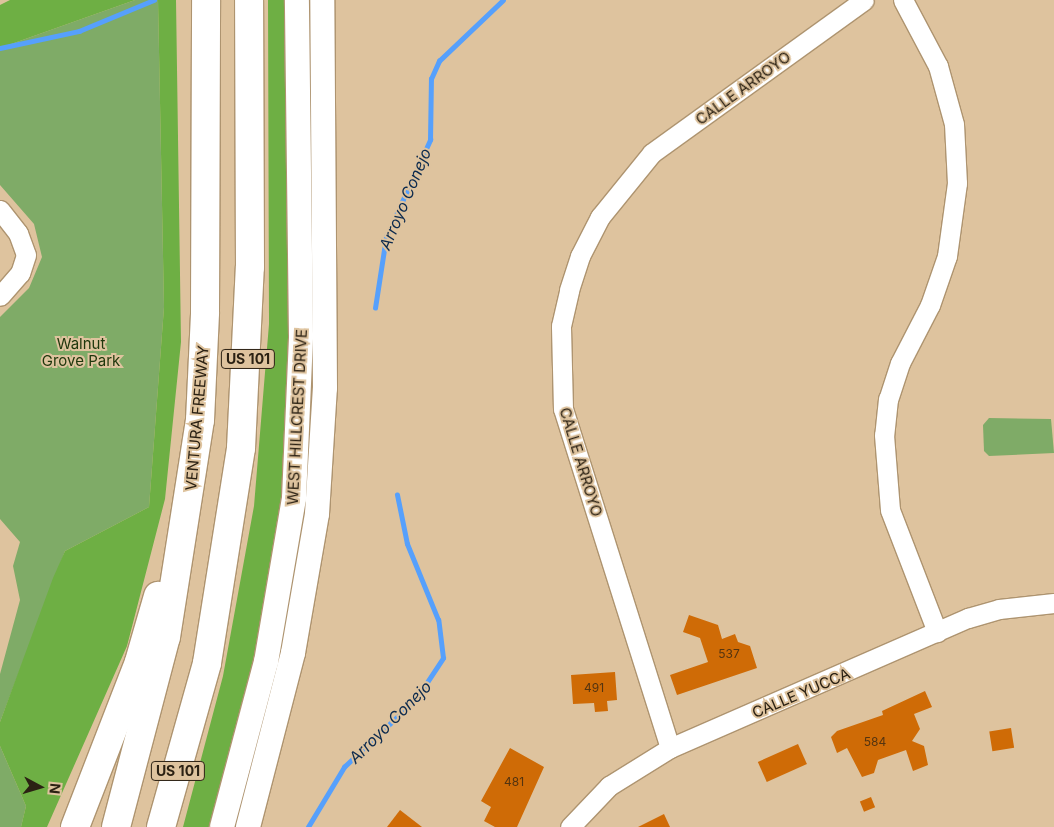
<!DOCTYPE html>
<html>
<head>
<meta charset="utf-8">
<style>
  body { margin:0 }
  #map { position:relative; width:1054px; height:827px; overflow:hidden; background:#dec39e; font-family:Inter,sans-serif }
  div>[style] { position:absolute }
  .green>* { inset:0; background:#7fab67 }
  .forest>* { inset:0; background:#6eaf44 }
  .stream>* { height:4.5px; margin:-2.25px; padding:0 2.25px; transform-origin:2.25px; border-radius:2.25px; background:#56a0fc }
  .building>* { inset:0; background:#cf6b06; transform-origin:0 0 }
  .roads { filter:drop-shadow(1px 0 #ae9470) drop-shadow(-1px 0 #ae9470) drop-shadow(0 1px #ae9470) drop-shadow(0 -1px #ae9470) }
  .minor>* { height:19px; margin:-9.5px; padding:0 9.5px; transform-origin:9.5px; border-radius:9.5px; background:#fff }
  .major>* { height:24px; margin:-12px; padding:0 12px; transform-origin:12px; border-radius:12px; background:#fff }
  .highway>* { height:28px; margin:-14px; padding:0 14px; transform-origin:14px; border-radius:14px; background:#fff }
  span { translate:-50% -50%; white-space:nowrap; text-align:center; line-height:1.15; -webkit-text-stroke:4px #dec39e; paint-order:stroke }
  .number-label { font-size:12px; color:#543410 }
  .number-label span { -webkit-text-stroke-width:0 }
  .shield-label span { padding:1px 4px; background:#dec39e; border:1px solid; border-radius:4px; -webkit-text-stroke-width:0 }
  .shield-label { font-size:14px; color:#2b2113; font-weight:700 }
  .street-label { font-size:15px; color:#2b2113 }
  .park-label { font-size:15px; color:#1e370c }
  .water-label { font-size:16px; color:#0c2a4d; font-style:italic }
  .north { position:absolute; left:15px; top:762px; width:50px; height:50px; -webkit-text-stroke:4px #dec39e; paint-order:stroke; rotate:96deg; font-size:14px; font-weight:700; line-height:20px; text-align:center; color:#2b2113 }
  .north::after { content:''; display:block; margin:auto; width:18px; height:22px; background:#2b2113; clip-path:polygon(50% 0,100% 100%,50% 72%,0 100%) }
</style>
</head>
<body>
<div id="map">
  <div class="green">
    <i style="clip-path:polygon(135px 0,158px 0,164px 307px,149px 507px,65px 551px,0 722px,0 674px,20px 600px,13px 566px,20px 542px,0 519px,0 317px,29px 288px,42px 257px,34px 224px,0 185px,0 48px)"></i>
    <i style="clip-path:polygon(989px 418px,1051px 419px,1054px 453px,989px 456px,984px 451px,983px 425px)"></i>
    <i style="clip-path:polygon(0 746px,26px 806px,21px 827px,0 827px)"></i>
  </div>
  <div class="forest">
    <i style="clip-path:polygon(10px 0,135px 0,0 48px,0 5px)"></i>
    <i style="clip-path:polygon(158px 0,176px 0,181px 342px,165px 499px,127px 646px,47px 827px,21px 827px,26px 806px,0 746px,0 722px,53px 578px,65px 551px,149px 507px,164px 307px)"></i>
    <i style="clip-path:polygon(268px 0,285px 0,287px 243px,293px 377px,290px 451px,268px 609px,212px 827px,183px 827px,223px 676px,254px 506px,269px 324px)"></i>
  </div>
  <div class="stream">
    <i style="left:0;top:48px;width:81px;rotate:-12.1deg"></i>
    <i style="left:79px;top:31px;width:81px;rotate:-22.5deg"></i>
    <i style="left:375px;top:308px;width:72px;rotate:-81.2deg"></i>
    <i style="left:386px;top:237px;width:107px;rotate:-65.6deg"></i>
    <i style="left:430px;top:140px;width:61px;rotate:-89.1deg"></i>
    <i style="left:431px;top:79px;width:20px;rotate:-66deg"></i>
    <i style="left:439px;top:61px;width:88px;rotate:-43.6deg"></i>
    <i style="left:308px;top:827px;width:70px;rotate:-59deg"></i>
    <i style="left:344px;top:767px;width:99px;rotate:-43.4deg"></i>
    <i style="left:416px;top:699px;width:49px;rotate:-56.6deg"></i>
    <i style="left:443px;top:658px;width:38px;rotate:-97deg"></i>
    <i style="left:438px;top:620px;width:82px;rotate:-112.2deg"></i>
    <i style="left:407px;top:544px;width:50px;rotate:-101.5deg"></i>
  </div>
  <div class="building">
    <i style="clip-path:polygon(689px 615px,718px 625px,722px 639px,735px 634px,738px 642px,750px 646px,757px 668px,677px 695px,670px 675px,708px 662px,700px 638px,683px 632px)"></i>
    <i style="clip-path:polygon(615px 672px,617px 700px,607px 701px,608px 711px,595px 712px,594px 703px,573px 704px,571px 675px)"></i>
    <i style="clip-path:polygon(925px 691px,932px 707px,914px 714px,920px 729px,912px 741px,924px 746px,928px 765px,913px 771px,906px 750px,878px 760px,874px 773px,862px 777px,847px 748px,837px 753px,831px 737px,837px 731px,883px 715px,882px 711px)"></i>
    <i style="left:1011px;top:728px;width:20px;height:22px;rotate:81deg"></i>
    <i style="left:798px;top:744px;width:22px;height:44px;rotate:66deg"></i>
    <i style="clip-path:polygon(510px 748px,544px 767px,517px 827px,495px 827px,484px 821px,491px 807px,481px 801px)"></i>
    <i style="left:871px;top:797px;width:11px;height:12px;rotate:68deg"></i>
    <i style="clip-path:polygon(400px 810px,422px 827px,387px 827px)"></i>
    <i style="clip-path:polygon(664px 814px,670px 827px,638px 827px)"></i>
  </div>
  <div class="roads">
    <div class="minor">
      <i style="left:903px;top:0;width:75px;rotate:62.1deg"></i>
      <i style="left:938px;top:66px;width:60px;rotate:74.6deg"></i>
      <i style="left:954px;top:124px;width:59px;rotate:87.1deg"></i>
      <i style="left:957px;top:183px;width:74px;rotate:97.8deg"></i>
      <i style="left:947px;top:256px;width:52px;rotate:109.1deg"></i>
      <i style="left:930px;top:305px;width:65px;rotate:117.3deg"></i>
      <i style="left:900px;top:363px;width:38px;rotate:108deg"></i>
      <i style="left:888px;top:399px;width:36px;rotate:96deg"></i>
      <i style="left:884px;top:435px;width:75px;rotate:85.4deg"></i>
      <i style="left:890px;top:510px;width:131px;rotate:68.9deg"></i>
      <i style="left:0;top:210px;width:29px;rotate:52deg"></i>
      <i style="left:18px;top:233px;width:23px;rotate:70deg"></i>
      <i style="left:26px;top:255px;width:19px;rotate:108deg"></i>
      <i style="left:20px;top:273px;width:30px;rotate:131deg"></i>
      <i style="left:670px;top:748px;width:355px;rotate:-107.5deg"></i>
      <i style="left:563px;top:409px;width:83px;rotate:-91.4deg"></i>
      <i style="left:561px;top:326px;width:37px;rotate:-77deg"></i>
      <i style="left:569px;top:290px;width:36px;rotate:-72deg"></i>
      <i style="left:580px;top:256px;width:44px;rotate:-62.9deg"></i>
      <i style="left:600px;top:217px;width:82px;rotate:-50.9deg"></i>
      <i style="left:652px;top:153px;width:261px;rotate:-35.8deg"></i>
      <i style="left:570px;top:827px;width:57px;rotate:-46.4deg"></i>
      <i style="left:609px;top:786px;width:72px;rotate:-31.9deg"></i>
      <i style="left:670px;top:748px;width:325px;rotate:-23.6deg"></i>
      <i style="left:968px;top:618px;width:32px;rotate:-16deg"></i>
      <i style="left:999px;top:609px;width:55px;rotate:-6.2deg"></i>
    </div>
    <div class="major">
      <i style="left:222px;top:827px;width:171px;rotate:-75.1deg"></i>
      <i style="left:266px;top:662px;width:166px;rotate:-80.3deg"></i>
      <i style="left:294px;top:498px;width:162px;rotate:-87.5deg"></i>
      <i style="left:301px;top:336px;width:336px;rotate:-90.7deg"></i>
      <i style="left:248px;top:827px;width:180px;rotate:-75.5deg"></i>
      <i style="left:293px;top:653px;width:141px;rotate:-80.2deg"></i>
      <i style="left:317px;top:514px;width:126px;rotate:-86.4deg"></i>
      <i style="left:325px;top:388px;width:388px;rotate:-90.4deg"></i>
    </div>
    <div class="highway">
      <i style="left:75px;top:827px;width:177px;rotate:-68.8deg"></i>
      <i style="left:139px;top:662px;width:69px;rotate:-73.9deg"></i>
      <i style="left:116px;top:827px;width:196px;rotate:-75.3deg"></i>
      <i style="left:166px;top:637px;width:220px;rotate:-81.1deg"></i>
      <i style="left:200px;top:420px;width:108px;rotate:-87.3deg"></i>
      <i style="left:205px;top:312px;width:312px;rotate:-89.8deg"></i>
      <i style="left:161px;top:827px;width:170px;rotate:-74.3deg"></i>
      <i style="left:207px;top:663px;width:218px;rotate:-81deg"></i>
      <i style="left:241px;top:448px;width:181px;rotate:-87.2deg"></i>
      <i style="left:250px;top:267px;width:267px;rotate:-90.2deg"></i>
    </div>
  </div>
  <div class="number-label">
    <span style="left:729px;top:654px">537</span>
    <span style="left:594px;top:688px">491</span>
    <span style="left:875px;top:742px">584</span>
    <span style="left:514px;top:782px">481</span>
  </div>
  <div class="shield-label">
    <span style="left:248px;top:359px">US 101</span>
    <span style="left:178px;top:771px">US 101</span>
  </div>
  <div class="street-label">
    <span style="left:743px;top:88px;rotate:-36deg">CALLE ARROYO</span>
    <span style="left:297px;top:417px;rotate:-87deg">WEST HILLCREST DRIVE</span>
    <span style="left:197px;top:418px;rotate:-85deg">VENTURA FREEWAY</span>
    <span style="left:581px;top:462px;rotate:73deg">CALLE ARROYO</span>
    <span style="left:801px;top:693px;rotate:-23deg">CALLE YUCCA</span>
  </div>
  <div class="park-label">
    <span style="left:81px;top:352px">Walnut<br>Grove Park</span>
  </div>
  <div class="water-label">
    <span style="left:405px;top:199px;rotate:-67deg">Arroyo Conejo</span>
    <span style="left:390px;top:722px;rotate:-45deg">Arroyo Conejo</span>
  </div>
  <div class="north">N</div>
</div>
</body>
</html>
